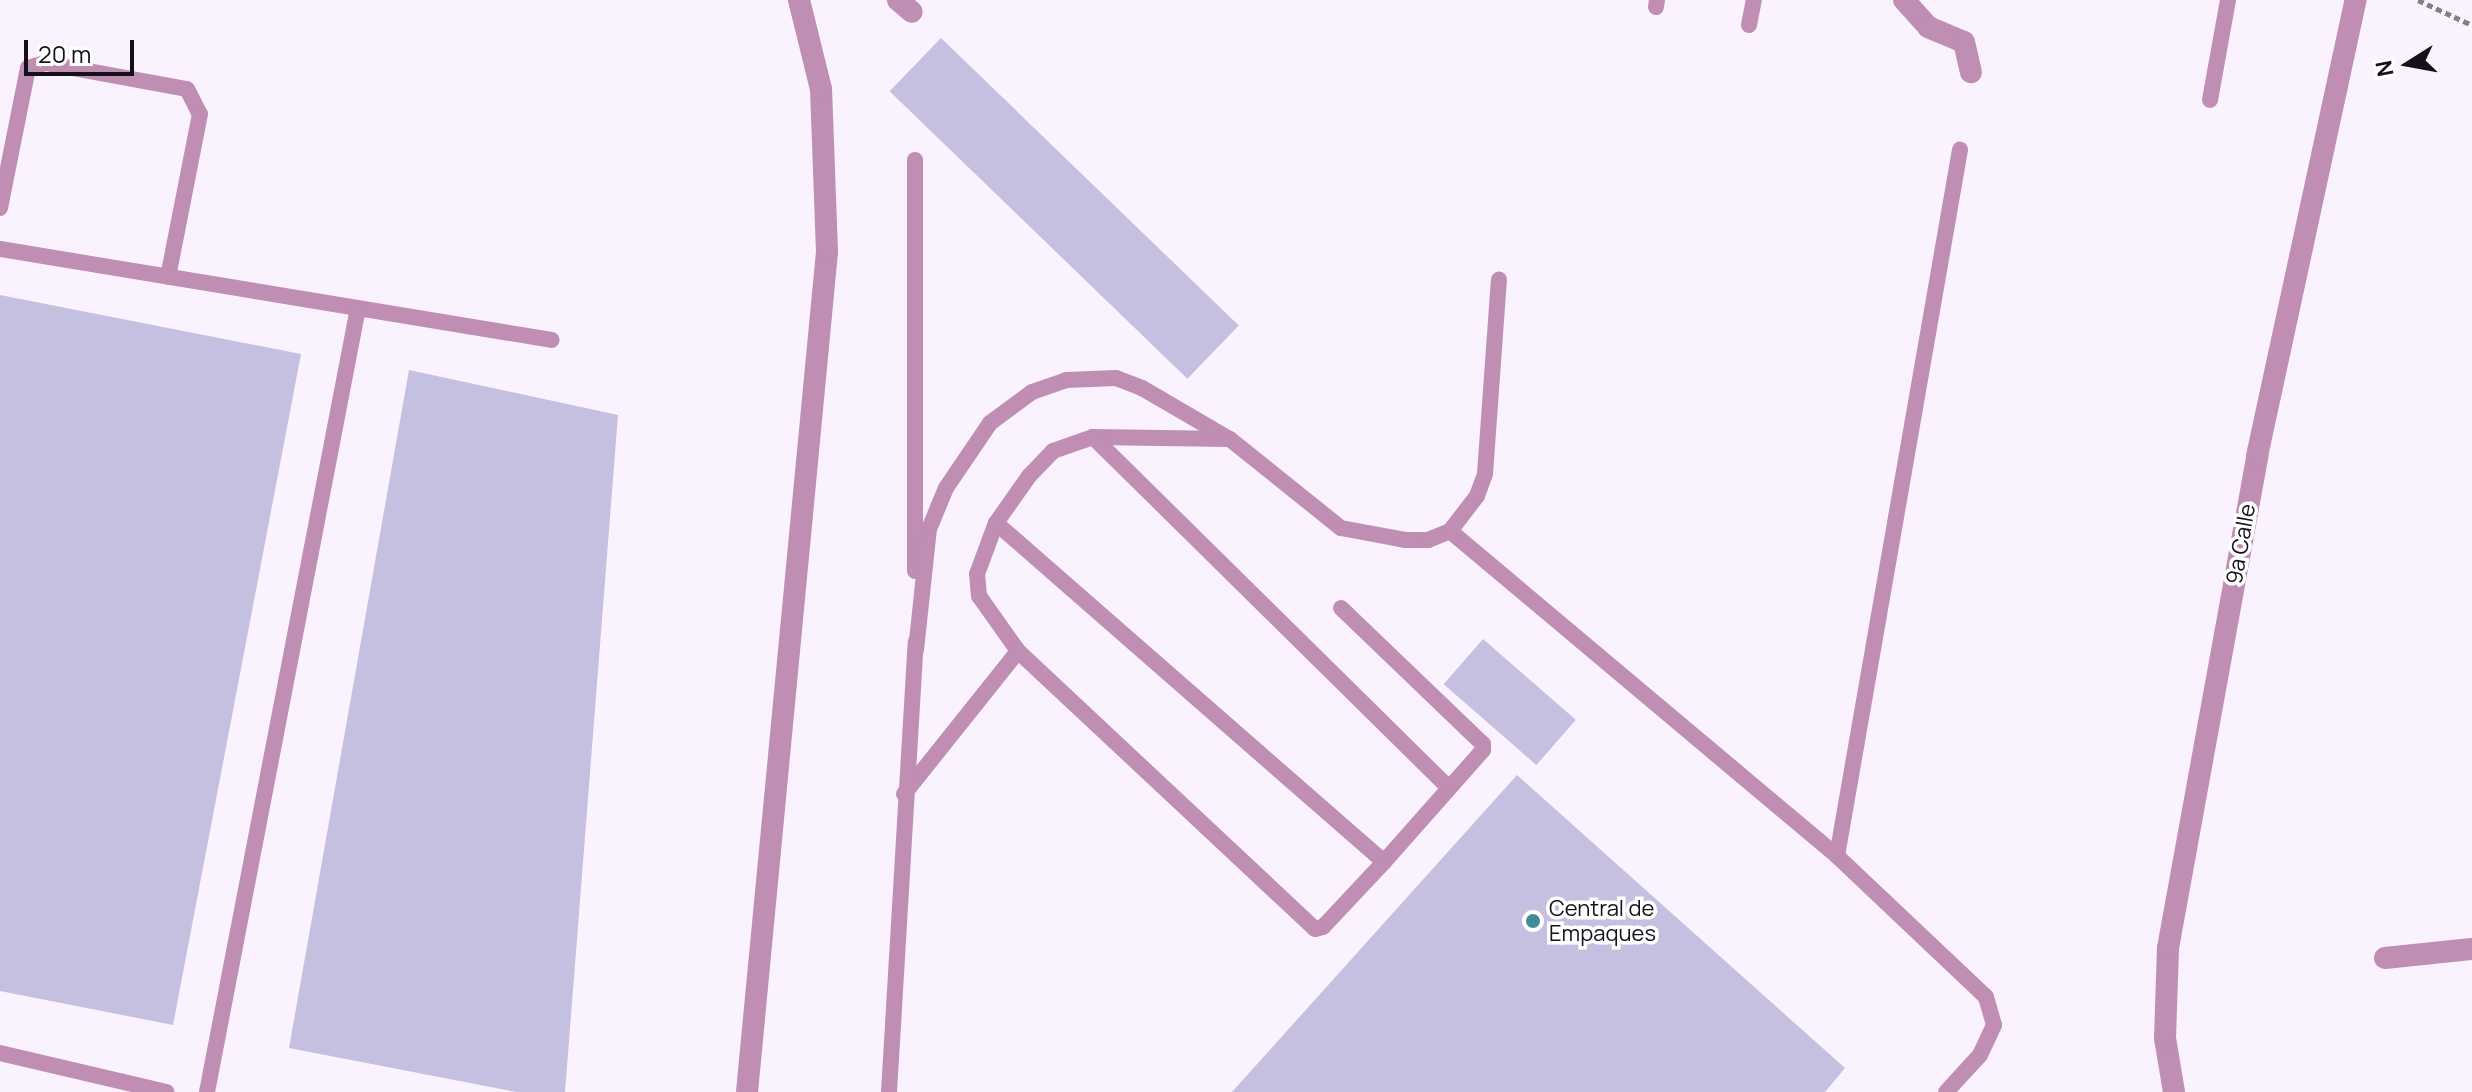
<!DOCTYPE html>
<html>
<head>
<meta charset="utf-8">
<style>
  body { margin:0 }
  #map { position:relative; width:2472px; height:1092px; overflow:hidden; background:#faf2fe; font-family:Manrope,sans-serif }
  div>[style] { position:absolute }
  .building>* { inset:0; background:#c6c0e0; transform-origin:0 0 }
  .path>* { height:5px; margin-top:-2.5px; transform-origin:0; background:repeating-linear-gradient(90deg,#857e89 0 6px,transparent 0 10px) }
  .service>* { height:16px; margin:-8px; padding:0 8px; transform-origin:8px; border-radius:8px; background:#bf8eb2 }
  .minor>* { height:22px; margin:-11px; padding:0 11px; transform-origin:11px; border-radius:11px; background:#bf8eb2 }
  .dots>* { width:22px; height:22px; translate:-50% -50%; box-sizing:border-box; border:4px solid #fff; border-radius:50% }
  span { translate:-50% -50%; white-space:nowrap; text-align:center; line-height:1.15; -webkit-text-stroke:7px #fff; paint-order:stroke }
  .street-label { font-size:22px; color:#16101a }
  .poi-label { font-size:22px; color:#16101a }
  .left { translate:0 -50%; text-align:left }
  .north { position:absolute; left:2368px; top:24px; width:80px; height:80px; -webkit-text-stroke:6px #fff; paint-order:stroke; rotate:259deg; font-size:22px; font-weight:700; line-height:32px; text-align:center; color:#16101a }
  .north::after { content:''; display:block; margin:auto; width:28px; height:36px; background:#16101a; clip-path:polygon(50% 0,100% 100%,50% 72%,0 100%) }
  .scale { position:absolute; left:24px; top:40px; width:110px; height:36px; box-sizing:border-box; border:4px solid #16101a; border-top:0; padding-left:10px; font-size:24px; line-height:28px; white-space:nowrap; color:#16101a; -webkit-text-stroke:6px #fff; paint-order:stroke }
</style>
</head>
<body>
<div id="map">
  <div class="building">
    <i style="left:941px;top:38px;width:414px;height:74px;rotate:44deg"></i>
    <i style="clip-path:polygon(0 295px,301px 354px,173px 1025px,0 991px)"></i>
    <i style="clip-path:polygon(409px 370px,618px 415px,565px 1092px,516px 1092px,289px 1048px)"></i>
    <i style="left:1483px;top:639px;width:123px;height:60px;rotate:41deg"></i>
    <i style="clip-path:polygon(1517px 775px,1845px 1068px,1825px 1092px,1232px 1092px)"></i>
  </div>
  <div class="path">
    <i style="left:2418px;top:0;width:60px;rotate:24.8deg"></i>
  </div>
  <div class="service">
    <i style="left:1656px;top:7px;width:7px;rotate:-82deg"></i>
    <i style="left:1749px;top:25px;width:25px;rotate:-79deg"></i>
    <i style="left:2210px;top:100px;width:102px;rotate:-79.8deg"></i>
    <i style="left:915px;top:160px;width:411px;rotate:90deg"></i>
    <i style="left:0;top:208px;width:143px;rotate:-78.7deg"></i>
    <i style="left:28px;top:68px;width:18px;rotate:-16deg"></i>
    <i style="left:45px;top:63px;width:144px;rotate:10.4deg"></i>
    <i style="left:187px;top:89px;width:28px;rotate:63deg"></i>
    <i style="left:200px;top:114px;width:166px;rotate:101.1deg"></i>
    <i style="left:0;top:249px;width:559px;rotate:9.36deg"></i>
    <i style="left:1093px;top:437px;width:137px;rotate:0.8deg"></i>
    <i style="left:996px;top:523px;width:515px;rotate:41.14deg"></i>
    <i style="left:1450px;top:531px;width:505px;rotate:40.02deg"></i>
    <i style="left:1837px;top:856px;width:205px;rotate:43.4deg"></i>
    <i style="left:1986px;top:997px;width:29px;rotate:74deg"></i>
    <i style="left:1994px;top:1025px;width:33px;rotate:115deg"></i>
    <i style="left:1980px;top:1055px;width:50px;rotate:132.6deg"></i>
    <i style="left:1341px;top:608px;width:197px;rotate:43.8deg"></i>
    <i style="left:1483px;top:744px;width:6px;rotate:90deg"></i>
    <i style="left:1483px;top:750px;width:149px;rotate:131.5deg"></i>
    <i style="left:1384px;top:862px;width:89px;rotate:133.2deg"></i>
    <i style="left:1323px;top:927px;width:8px;rotate:166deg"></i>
    <i style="left:1315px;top:929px;width:407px;rotate:-136.9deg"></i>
    <i style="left:1018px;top:651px;width:67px;rotate:-125.3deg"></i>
    <i style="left:979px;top:596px;width:22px;rotate:-95deg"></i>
    <i style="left:977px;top:574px;width:54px;rotate:-69.6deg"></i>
    <i style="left:996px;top:523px;width:57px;rotate:-54.9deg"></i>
    <i style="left:1029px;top:476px;width:35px;rotate:-46deg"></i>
    <i style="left:1053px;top:451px;width:42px;rotate:-19.3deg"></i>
    <i style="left:1093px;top:437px;width:499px;rotate:44.6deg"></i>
    <i style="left:916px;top:650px;width:122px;rotate:-83.9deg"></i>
    <i style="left:929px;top:529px;width:44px;rotate:-67.5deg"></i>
    <i style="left:946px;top:488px;width:78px;rotate:-55.9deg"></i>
    <i style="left:990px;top:423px;width:52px;rotate:-36.4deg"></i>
    <i style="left:1032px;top:392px;width:36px;rotate:-19deg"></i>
    <i style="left:1066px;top:380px;width:50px;rotate:-2.3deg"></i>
    <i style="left:1116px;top:378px;width:28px;rotate:21deg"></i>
    <i style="left:1142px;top:388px;width:103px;rotate:30.3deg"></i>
    <i style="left:1231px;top:440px;width:141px;rotate:38.7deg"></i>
    <i style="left:1341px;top:528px;width:65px;rotate:10.6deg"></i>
    <i style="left:1405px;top:540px;width:23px"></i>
    <i style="left:1428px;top:540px;width:24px;rotate:-22deg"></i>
    <i style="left:1450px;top:531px;width:44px;rotate:-52.4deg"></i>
    <i style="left:1477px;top:496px;width:23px;rotate:-70deg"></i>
    <i style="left:1485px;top:474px;width:195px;rotate:-85.9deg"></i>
    <i style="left:904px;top:794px;width:183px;rotate:-51.4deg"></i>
    <i style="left:1837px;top:856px;width:717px;rotate:-80.12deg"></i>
    <i style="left:0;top:1053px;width:171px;rotate:13.2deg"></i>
    <i style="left:207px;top:1092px;width:798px;rotate:-79.1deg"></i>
    <i style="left:889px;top:1092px;width:451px;rotate:-86.6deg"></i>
  </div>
  <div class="minor">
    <i style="left:898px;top:0;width:18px;rotate:41deg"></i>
    <i style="left:1904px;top:0;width:36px;rotate:48deg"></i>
    <i style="left:1928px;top:27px;width:39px;rotate:23deg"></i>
    <i style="left:1964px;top:42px;width:31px;rotate:77deg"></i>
    <i style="left:2385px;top:958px;width:87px;rotate:-5.9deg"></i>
    <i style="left:747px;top:1092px;width:844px;rotate:-84.56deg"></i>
    <i style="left:827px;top:252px;width:163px;rotate:-92.1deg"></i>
    <i style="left:821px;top:89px;width:92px;rotate:-103.9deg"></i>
    <i style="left:2174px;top:1092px;width:55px;rotate:-99.5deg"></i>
    <i style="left:2165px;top:1038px;width:90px;rotate:-88.1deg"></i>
    <i style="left:2168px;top:948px;width:500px;rotate:-79.7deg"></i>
    <i style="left:2257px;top:456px;width:467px;rotate:-77.8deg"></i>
  </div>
  <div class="dots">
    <i style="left:1533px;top:921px;background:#448a96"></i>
  </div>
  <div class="street-label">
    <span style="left:2241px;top:544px;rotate:-80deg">9a Calle</span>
  </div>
  <div class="poi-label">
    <span class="left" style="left:1549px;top:921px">Central de<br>Empaques</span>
  </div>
  <div class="north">N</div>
  <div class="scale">20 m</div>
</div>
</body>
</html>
